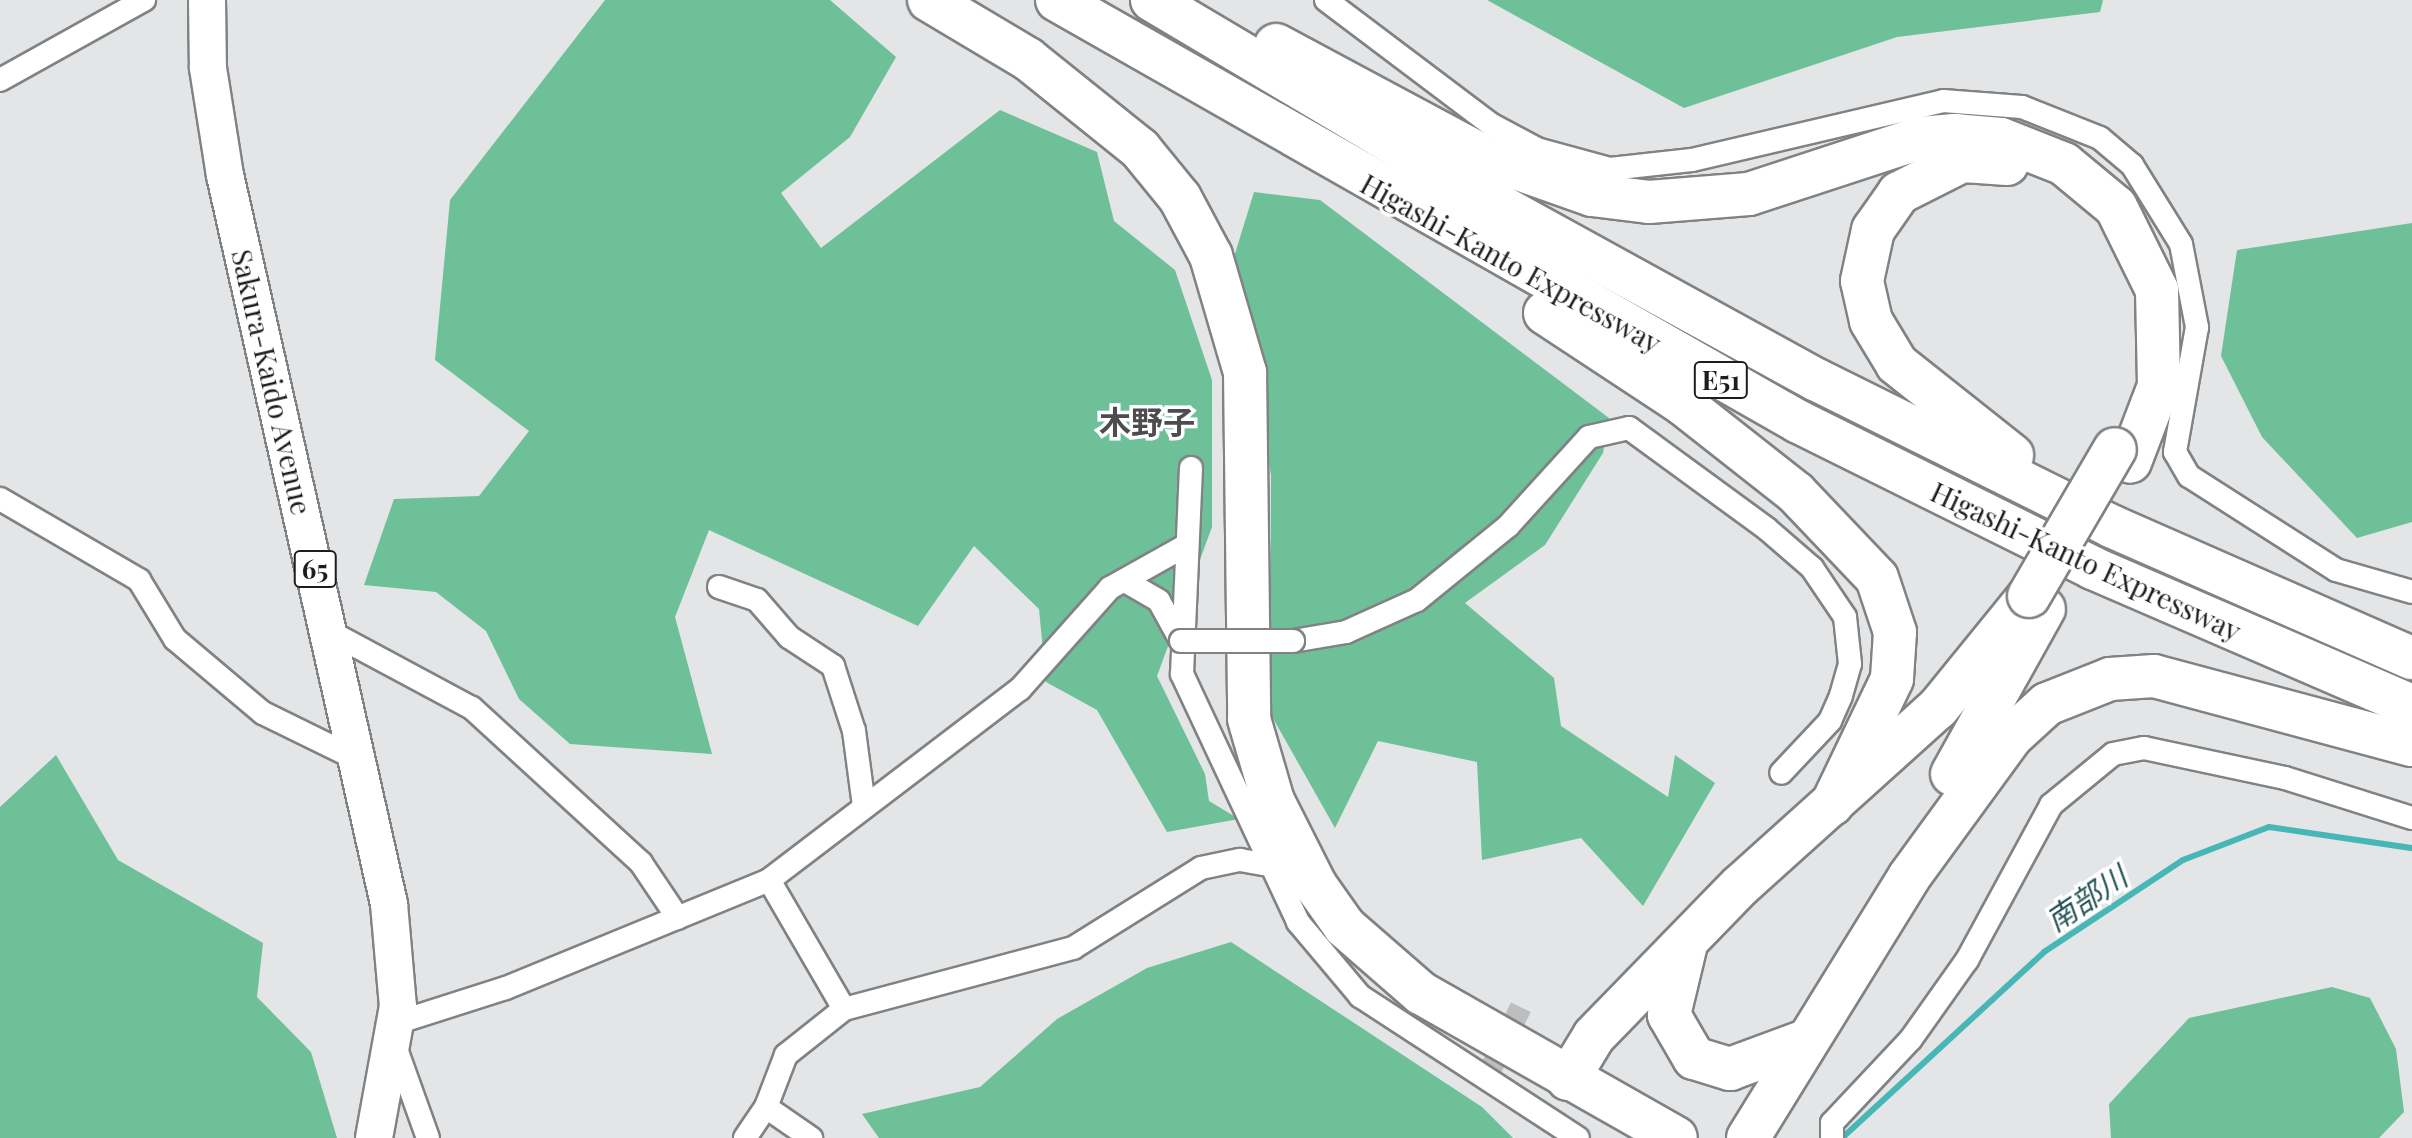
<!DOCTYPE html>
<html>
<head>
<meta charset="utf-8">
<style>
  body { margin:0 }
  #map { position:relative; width:2412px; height:1138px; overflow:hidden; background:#e4e5e6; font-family:"Playfair Display","Noto Sans JP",serif }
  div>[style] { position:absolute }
  .forest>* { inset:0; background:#6ec098 }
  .stream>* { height:6px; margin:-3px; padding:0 3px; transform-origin:3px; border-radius:3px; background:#47b6b7 }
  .minor-tunnel>* { height:22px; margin-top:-11px; transform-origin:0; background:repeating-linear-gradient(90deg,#bcbdbe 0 22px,transparent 0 33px) }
  .roads { filter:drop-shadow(2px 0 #818283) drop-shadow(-2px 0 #818283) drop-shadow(0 2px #818283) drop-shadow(0 -2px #818283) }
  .minor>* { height:22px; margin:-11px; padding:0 11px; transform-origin:11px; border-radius:11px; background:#fff }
  .primary>* { height:36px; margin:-18px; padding:0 18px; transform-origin:18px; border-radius:18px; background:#fff }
  .motorway>* { height:42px; margin:-21px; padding:0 21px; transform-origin:21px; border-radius:21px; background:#fff }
  .bridges { filter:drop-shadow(2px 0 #818283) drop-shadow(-2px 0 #818283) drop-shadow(0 2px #818283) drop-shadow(0 -2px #818283) }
  .minor-bridge>* { height:22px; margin:-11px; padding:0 11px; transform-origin:11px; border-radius:11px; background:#fff }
  .motorway-bridge>* { height:42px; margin:-21px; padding:0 21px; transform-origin:21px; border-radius:21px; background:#fff }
  span { translate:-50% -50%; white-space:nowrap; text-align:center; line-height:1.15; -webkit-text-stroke:7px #fff; paint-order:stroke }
  .shield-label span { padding:2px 6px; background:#fff; border:2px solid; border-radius:6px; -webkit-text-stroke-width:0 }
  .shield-label { font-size:26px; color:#1c1d1d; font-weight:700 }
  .street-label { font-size:28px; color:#1c1d1d }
  .water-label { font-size:30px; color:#265556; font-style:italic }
  .quarter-label { font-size:32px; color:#4d4d4f; font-weight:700 }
</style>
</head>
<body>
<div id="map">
  <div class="forest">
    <i style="clip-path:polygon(605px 0,830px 0,896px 57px,850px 137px,781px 193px,821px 248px,1000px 110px,1097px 152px,1114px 221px,1175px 270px,1212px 380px,1212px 527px,1157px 676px,1205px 774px,1209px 801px,1239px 819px,1167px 832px,1097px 710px,1046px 682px,1039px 609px,974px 546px,918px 626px,709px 530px,675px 617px,712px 754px,570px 744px,519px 699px,486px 631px,436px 592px,364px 585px,394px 499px,479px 496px,529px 431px,435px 360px,450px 200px)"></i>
    <i style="clip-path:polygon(1487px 0,2103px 0,2100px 12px,1897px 37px,1684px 108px)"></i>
    <i style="clip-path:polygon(1254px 192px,1320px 200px,1609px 418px,1603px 453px,1545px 545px,1465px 603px,1554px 678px,1561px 726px,1668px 797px,1675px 755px,1715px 783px,1643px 906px,1581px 838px,1482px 860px,1477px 762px,1378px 741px,1335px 828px,1270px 713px,1271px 475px,1234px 257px)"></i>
    <i style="clip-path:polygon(2412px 223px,2412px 522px,2357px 538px,2262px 437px,2221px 356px,2237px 250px)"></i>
    <i style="clip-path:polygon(56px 755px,118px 860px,263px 943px,257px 997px,311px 1052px,337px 1138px,0 1138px,0 807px)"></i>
    <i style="clip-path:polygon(1231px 942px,1482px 1107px,1513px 1138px,879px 1138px,862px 1114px,980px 1087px,1057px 1019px,1147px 968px)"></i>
    <i style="clip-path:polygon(2332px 987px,2370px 998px,2396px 1049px,2404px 1112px,2379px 1138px,2111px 1138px,2109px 1104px,2189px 1018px)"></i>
  </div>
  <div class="stream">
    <i style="left:1842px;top:1138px;width:275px;rotate:-42.6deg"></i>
    <i style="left:2044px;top:952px;width:167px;rotate:-33.5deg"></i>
    <i style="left:2183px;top:860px;width:92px;rotate:-21deg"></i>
    <i style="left:2269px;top:827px;width:145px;rotate:8.4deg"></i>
  </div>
  <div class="minor-tunnel">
    <i style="left:1485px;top:1081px;width:82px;rotate:-64.1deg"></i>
  </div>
  <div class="roads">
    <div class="minor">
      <i style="left:1326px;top:0;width:208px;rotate:37deg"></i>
      <i style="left:1492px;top:125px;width:51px;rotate:28.1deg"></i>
      <i style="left:1537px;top:149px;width:76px;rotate:15.3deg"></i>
      <i style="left:1610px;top:169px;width:82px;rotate:-6.3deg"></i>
      <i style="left:1692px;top:160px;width:258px;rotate:-13.2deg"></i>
      <i style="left:1943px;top:101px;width:79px;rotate:4.3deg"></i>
      <i style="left:2022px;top:107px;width:84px;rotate:21.7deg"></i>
      <i style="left:2100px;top:138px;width:42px;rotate:40.2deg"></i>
      <i style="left:2132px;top:165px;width:93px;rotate:58.2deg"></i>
      <i style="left:2181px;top:244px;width:85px;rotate:79.1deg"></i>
      <i style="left:2197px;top:327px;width:127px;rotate:100deg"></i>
      <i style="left:2175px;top:452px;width:28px;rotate:60deg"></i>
      <i style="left:2189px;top:476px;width:174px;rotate:32.6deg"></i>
      <i style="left:2336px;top:570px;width:79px;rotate:16.1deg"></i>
      <i style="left:0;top:80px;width:165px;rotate:-29.1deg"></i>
      <i style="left:1191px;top:468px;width:206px;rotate:92.5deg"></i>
      <i style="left:1182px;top:674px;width:274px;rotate:64.9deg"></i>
      <i style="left:1298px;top:922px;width:97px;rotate:50deg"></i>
      <i style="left:1360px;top:996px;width:260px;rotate:33.1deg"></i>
      <i style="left:0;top:499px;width:161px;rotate:30.2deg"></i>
      <i style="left:139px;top:580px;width:69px;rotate:58.6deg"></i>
      <i style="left:175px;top:639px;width:115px;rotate:40.1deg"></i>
      <i style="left:263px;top:713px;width:107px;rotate:26.1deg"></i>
      <i style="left:1125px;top:581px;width:39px;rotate:30deg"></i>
      <i style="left:1159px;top:601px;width:43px;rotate:61.1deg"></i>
      <i style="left:719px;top:587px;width:40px;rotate:18.9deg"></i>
      <i style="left:757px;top:600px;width:49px;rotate:49.1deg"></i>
      <i style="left:789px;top:637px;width:53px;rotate:33.4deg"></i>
      <i style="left:833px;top:666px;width:68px;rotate:72.1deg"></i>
      <i style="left:854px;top:731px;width:76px;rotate:82.4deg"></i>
      <i style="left:330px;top:632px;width:161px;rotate:28.2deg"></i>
      <i style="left:472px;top:708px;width:229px;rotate:42.5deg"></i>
      <i style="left:641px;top:863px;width:66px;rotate:56.1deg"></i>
      <i style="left:1293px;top:641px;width:54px;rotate:-9.6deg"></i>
      <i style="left:1346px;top:632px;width:78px;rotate:-24.3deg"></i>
      <i style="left:1417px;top:600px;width:117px;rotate:-39.1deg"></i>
      <i style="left:1508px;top:526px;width:120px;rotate:-47.7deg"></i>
      <i style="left:1589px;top:437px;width:41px;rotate:-12.7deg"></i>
      <i style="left:1629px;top:428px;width:171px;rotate:36.2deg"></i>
      <i style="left:1767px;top:529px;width:60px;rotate:40.9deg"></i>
      <i style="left:1812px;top:568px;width:59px;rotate:56deg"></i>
      <i style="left:1845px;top:617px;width:47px;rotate:83.9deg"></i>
      <i style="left:1850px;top:664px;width:33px;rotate:106deg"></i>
      <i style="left:1841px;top:696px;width:27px;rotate:114deg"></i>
      <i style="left:1830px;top:721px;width:71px;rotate:133.3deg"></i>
      <i style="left:769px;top:880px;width:149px;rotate:59.8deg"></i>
      <i style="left:396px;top:1023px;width:115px;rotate:-17.7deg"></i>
      <i style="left:506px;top:988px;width:284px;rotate:-22.3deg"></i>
      <i style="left:769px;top:880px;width:315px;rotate:-37.3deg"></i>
      <i style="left:1020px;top:689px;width:135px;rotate:-48.3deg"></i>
      <i style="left:1110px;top:588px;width:88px;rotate:-29.2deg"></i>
      <i style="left:395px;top:1046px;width:98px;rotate:70.3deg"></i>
      <i style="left:766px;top:1107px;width:55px;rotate:34.6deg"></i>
      <i style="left:745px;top:1138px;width:37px;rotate:-56deg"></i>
      <i style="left:766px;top:1107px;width:56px;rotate:-69deg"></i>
      <i style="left:786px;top:1055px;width:74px;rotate:-38.4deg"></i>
      <i style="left:844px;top:1009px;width:237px;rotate:-14.9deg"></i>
      <i style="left:1073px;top:948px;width:151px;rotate:-32deg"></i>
      <i style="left:1201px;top:868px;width:40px;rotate:-12deg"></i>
      <i style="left:1240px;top:860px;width:27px;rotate:10deg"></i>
      <i style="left:1832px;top:1138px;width:15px;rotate:-90deg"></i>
      <i style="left:1832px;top:1123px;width:115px;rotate:-46.8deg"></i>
      <i style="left:1911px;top:1039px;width:97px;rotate:-54.7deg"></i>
      <i style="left:1967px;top:960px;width:176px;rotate:-61.5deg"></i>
      <i style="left:2051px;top:805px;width:80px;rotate:-39.4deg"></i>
      <i style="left:2113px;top:754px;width:32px;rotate:-11deg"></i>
      <i style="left:2144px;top:748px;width:144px;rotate:12deg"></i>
      <i style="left:2285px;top:778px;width:133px;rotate:17.5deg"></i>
    </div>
    <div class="primary">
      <i style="left:207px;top:0;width:68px;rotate:89.2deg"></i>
      <i style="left:208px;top:68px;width:108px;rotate:81deg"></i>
      <i style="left:225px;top:175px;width:747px;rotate:77.32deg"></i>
      <i style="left:389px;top:904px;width:102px;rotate:85deg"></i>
      <i style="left:398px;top:1006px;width:134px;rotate:100.3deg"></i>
    </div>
    <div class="motorway">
      <i style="left:929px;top:0;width:115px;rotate:30.8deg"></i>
      <i style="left:1028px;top:59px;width:144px;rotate:38.8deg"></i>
      <i style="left:1140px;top:149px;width:63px;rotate:50.8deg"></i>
      <i style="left:1180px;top:198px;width:66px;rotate:61.9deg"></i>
      <i style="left:1211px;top:256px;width:121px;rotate:73.7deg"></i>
      <i style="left:1245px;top:372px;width:347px;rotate:89.3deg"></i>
      <i style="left:1249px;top:719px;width:85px;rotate:73.7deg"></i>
      <i style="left:1273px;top:801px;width:95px;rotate:63.2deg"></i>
      <i style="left:1316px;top:886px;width:50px;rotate:54.7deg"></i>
      <i style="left:1345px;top:927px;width:101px;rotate:41deg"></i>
      <i style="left:1421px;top:993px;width:293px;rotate:29.6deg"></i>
      <i style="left:1057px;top:0;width:854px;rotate:29.63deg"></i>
      <i style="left:1799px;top:422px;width:328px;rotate:26.4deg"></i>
      <i style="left:2093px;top:568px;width:348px;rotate:23.4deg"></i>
      <i style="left:1152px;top:0;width:392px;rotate:30.7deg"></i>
      <i style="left:1489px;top:200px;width:374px;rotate:28.8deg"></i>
      <i style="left:1817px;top:380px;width:330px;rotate:26.4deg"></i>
      <i style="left:2113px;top:527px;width:326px;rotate:23.7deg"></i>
      <i style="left:1276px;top:45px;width:239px;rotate:28.2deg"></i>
      <i style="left:1487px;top:158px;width:111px;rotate:19.4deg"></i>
      <i style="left:1592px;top:195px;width:57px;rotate:7deg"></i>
      <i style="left:1649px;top:202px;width:100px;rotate:-4.6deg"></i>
      <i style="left:1749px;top:194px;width:180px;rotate:-18.1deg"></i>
      <i style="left:1920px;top:138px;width:35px;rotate:-5deg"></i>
      <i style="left:1955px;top:135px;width:46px;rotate:5deg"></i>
      <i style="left:2001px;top:139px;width:68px;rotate:21.6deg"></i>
      <i style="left:2064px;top:164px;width:67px;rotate:39.6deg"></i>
      <i style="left:2116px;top:207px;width:93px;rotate:63.7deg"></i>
      <i style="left:2157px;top:290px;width:96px;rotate:88.8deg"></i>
      <i style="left:2159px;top:386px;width:81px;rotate:110.9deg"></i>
      <i style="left:2007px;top:164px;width:45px;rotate:-176.2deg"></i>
      <i style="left:1962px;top:161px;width:71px;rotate:153.1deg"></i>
      <i style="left:1899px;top:193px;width:45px;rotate:125.1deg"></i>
      <i style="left:1873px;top:230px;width:52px;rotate:102.2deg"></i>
      <i style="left:1862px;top:281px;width:41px;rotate:77.3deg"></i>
      <i style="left:1871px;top:321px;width:50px;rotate:58.8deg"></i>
      <i style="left:1897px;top:364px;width:147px;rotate:38.4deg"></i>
      <i style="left:1545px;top:313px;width:165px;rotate:33.4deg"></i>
      <i style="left:1683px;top:404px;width:144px;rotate:38.2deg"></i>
      <i style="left:1796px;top:493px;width:117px;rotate:46.4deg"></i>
      <i style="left:1877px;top:578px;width:57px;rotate:71.6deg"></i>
      <i style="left:1895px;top:632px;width:47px;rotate:93.7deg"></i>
      <i style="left:1892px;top:679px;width:139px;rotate:115.6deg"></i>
      <i style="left:1952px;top:774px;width:189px;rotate:-60.9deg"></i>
      <i style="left:1686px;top:944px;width:73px;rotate:103.5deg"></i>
      <i style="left:1669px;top:1015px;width:50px;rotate:59.8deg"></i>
      <i style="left:1694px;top:1058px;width:38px;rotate:17deg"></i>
      <i style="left:1730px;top:1069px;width:83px;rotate:-20.4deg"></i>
      <i style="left:1568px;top:1079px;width:50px;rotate:-58.8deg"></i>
      <i style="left:1594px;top:1036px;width:209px;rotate:-45.8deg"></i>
      <i style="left:1740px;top:886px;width:266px;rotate:-42deg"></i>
      <i style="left:1938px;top:708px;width:144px;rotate:-50.9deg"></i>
      <i style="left:1748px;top:1138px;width:307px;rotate:-58.3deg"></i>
      <i style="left:1909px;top:877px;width:175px;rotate:-53.9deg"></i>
      <i style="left:2012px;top:736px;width:47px;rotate:-42.4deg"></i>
      <i style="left:2047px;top:704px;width:68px;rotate:-21.6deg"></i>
      <i style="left:2110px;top:679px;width:44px;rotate:-3.9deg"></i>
      <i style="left:2154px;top:676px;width:267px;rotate:15deg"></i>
    </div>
  </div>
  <div class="bridges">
    <div class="minor-bridge">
      <i style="left:1181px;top:641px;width:112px"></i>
    </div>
    <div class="motorway-bridge">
      <i style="left:2029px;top:596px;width:170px;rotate:-59.7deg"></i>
    </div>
  </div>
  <div class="shield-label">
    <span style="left:1721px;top:380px">E51</span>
    <span style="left:315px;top:569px">65</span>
  </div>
  <div class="street-label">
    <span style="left:1511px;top:263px;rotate:29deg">Higashi-Kanto Expressway</span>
    <span style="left:272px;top:382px;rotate:77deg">Sakura-Kaido Avenue</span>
    <span style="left:2086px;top:561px;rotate:25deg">Higashi-Kanto Expressway</span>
  </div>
  <div class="water-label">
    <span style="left:2086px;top:898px;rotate:-34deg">南部川</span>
  </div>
  <div class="quarter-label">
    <span style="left:1147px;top:421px">木野子</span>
  </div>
</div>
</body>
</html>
